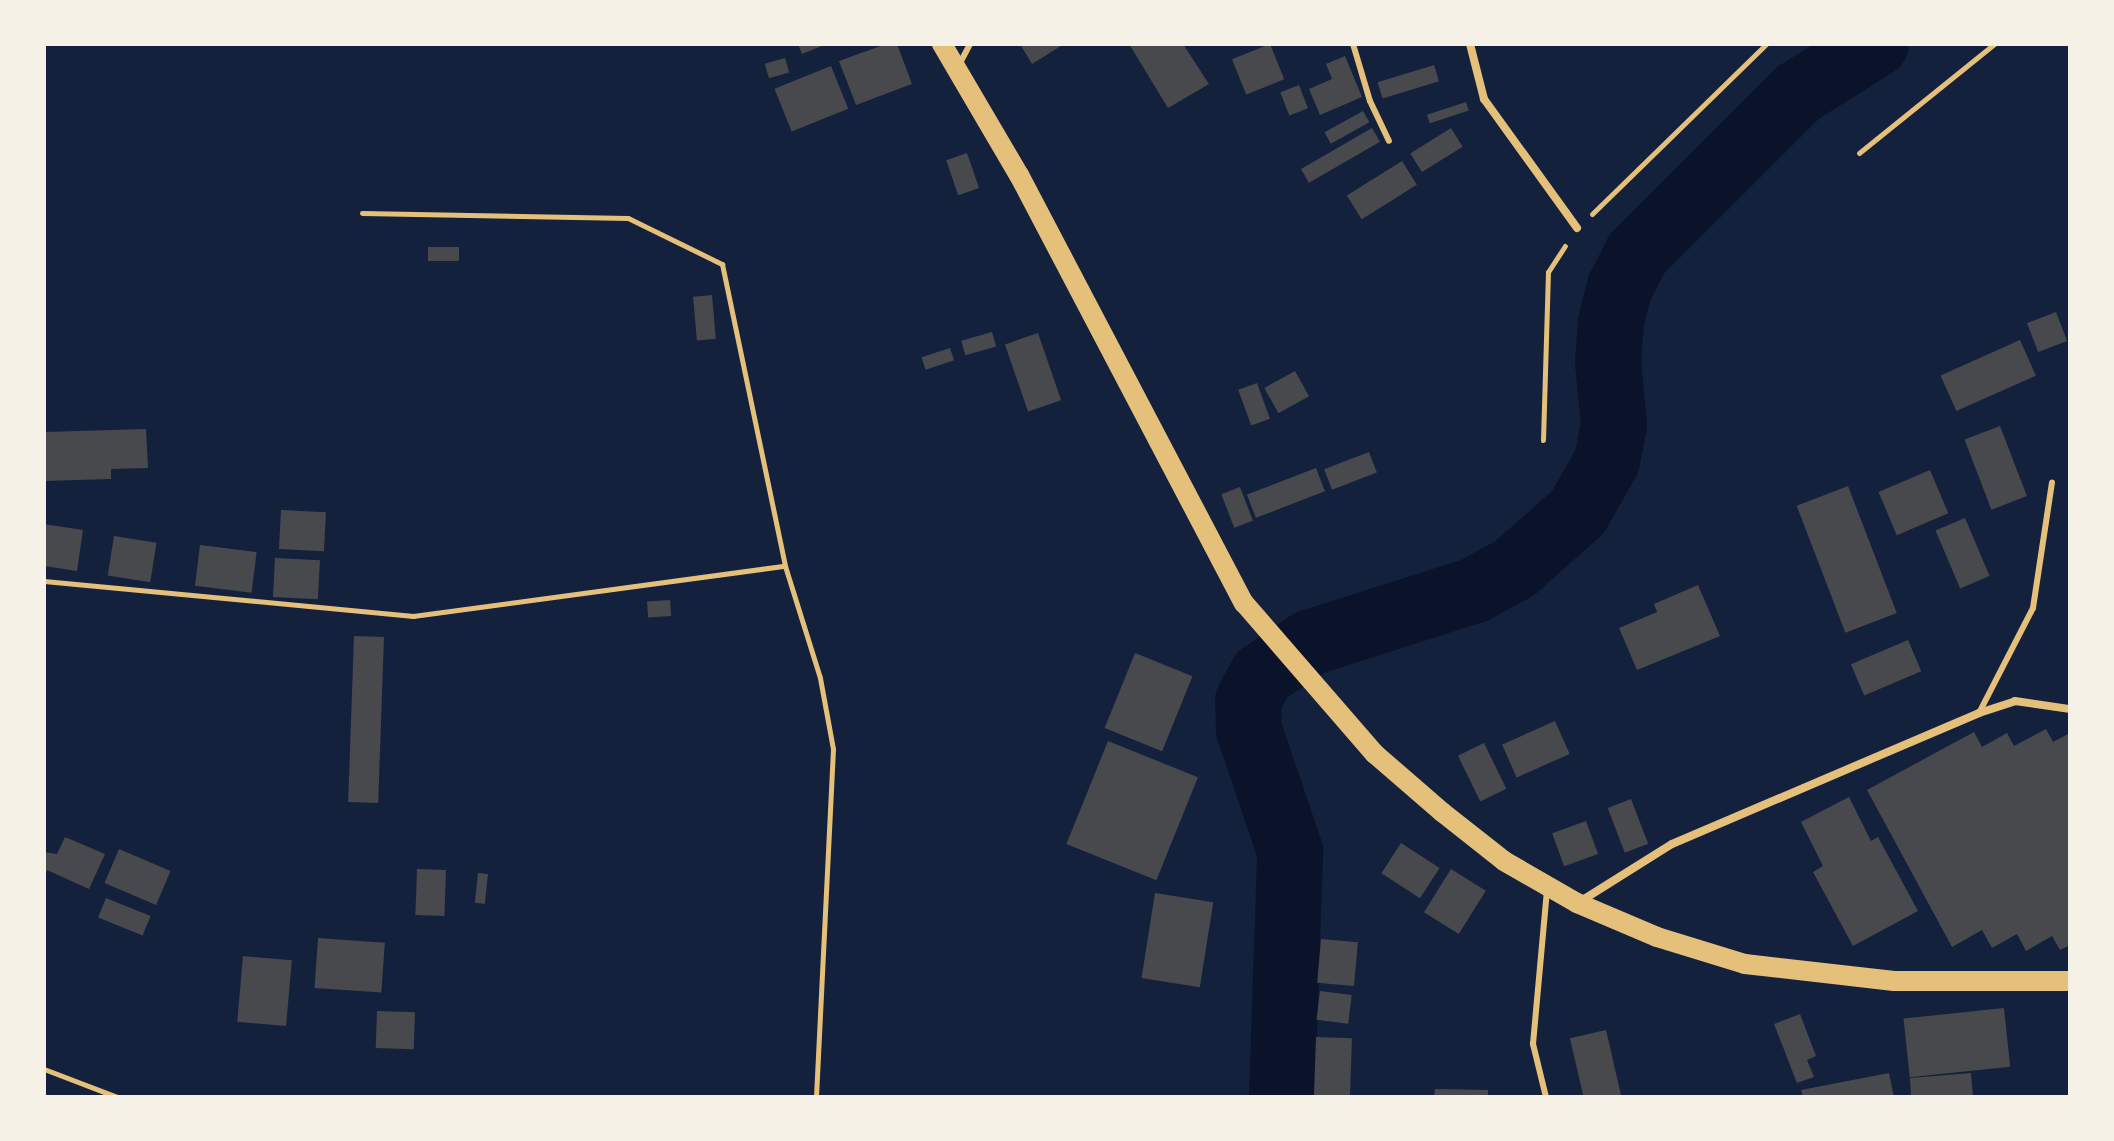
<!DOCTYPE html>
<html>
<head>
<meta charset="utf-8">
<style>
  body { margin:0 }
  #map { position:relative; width:2114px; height:1141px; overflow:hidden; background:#14213d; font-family:"Nunito Sans",sans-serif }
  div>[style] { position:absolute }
  .river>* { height:66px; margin:-33px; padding:0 33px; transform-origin:33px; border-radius:33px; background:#0b132b }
  .building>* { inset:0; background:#48494c; transform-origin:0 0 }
  .path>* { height:5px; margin:-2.5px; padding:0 2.5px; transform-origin:2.5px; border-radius:2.5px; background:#e5c07b }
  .service>* { height:6px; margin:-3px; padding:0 3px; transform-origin:3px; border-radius:3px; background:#e5c07b }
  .minor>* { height:8px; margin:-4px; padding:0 4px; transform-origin:4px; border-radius:4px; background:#e5c07b }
  .primary>* { height:20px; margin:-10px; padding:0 10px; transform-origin:10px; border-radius:10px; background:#e5c07b }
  span { translate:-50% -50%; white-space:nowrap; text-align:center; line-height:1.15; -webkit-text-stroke:6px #f6f1e7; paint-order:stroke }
  .frame { position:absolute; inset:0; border:46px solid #f6f1e7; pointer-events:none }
</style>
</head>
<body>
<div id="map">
  <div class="river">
    <i style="left:1282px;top:1097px;width:246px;rotate:-88.1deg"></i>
    <i style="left:1290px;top:851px;width:128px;rotate:-108.7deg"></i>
    <i style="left:1249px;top:730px;width:29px;rotate:-92deg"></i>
    <i style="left:1248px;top:701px;width:30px;rotate:-62deg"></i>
    <i style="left:1262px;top:675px;width:57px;rotate:-34.2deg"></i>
    <i style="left:1309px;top:643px;width:174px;rotate:-17.7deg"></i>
    <i style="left:1475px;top:590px;width:46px;rotate:-28.8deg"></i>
    <i style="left:1515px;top:568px;width:84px;rotate:-41.6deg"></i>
    <i style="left:1578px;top:512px;width:59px;rotate:-60.4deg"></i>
    <i style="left:1607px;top:461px;width:37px;rotate:-79deg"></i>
    <i style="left:1614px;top:425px;width:63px;rotate:-95.4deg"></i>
    <i style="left:1608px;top:362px;width:40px;rotate:-85.7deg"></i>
    <i style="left:1611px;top:322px;width:36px;rotate:-76deg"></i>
    <i style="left:1620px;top:287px;width:36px;rotate:-63deg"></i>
    <i style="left:1636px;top:255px;width:229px;rotate:-45deg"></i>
    <i style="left:1798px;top:93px;width:92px;rotate:-32.1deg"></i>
  </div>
  <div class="building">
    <i style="clip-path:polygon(798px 44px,827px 44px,802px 54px)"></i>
    <i style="clip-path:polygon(886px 44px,897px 44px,912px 84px,856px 105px,839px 61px)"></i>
    <i style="clip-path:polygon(1020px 44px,1064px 44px,1032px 64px)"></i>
    <i style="clip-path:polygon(1129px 44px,1183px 44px,1209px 84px,1168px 108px)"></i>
    <i style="left:1270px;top:44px;width:38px;height:41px;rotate:68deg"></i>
    <i style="clip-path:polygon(1345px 56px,1362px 97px,1320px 115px,1309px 89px,1332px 79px,1326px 64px)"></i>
    <i style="left:785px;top:58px;width:15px;height:21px;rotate:74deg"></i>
    <i style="left:1434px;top:65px;width:17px;height:59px;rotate:73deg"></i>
    <i style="left:831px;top:66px;width:46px;height:61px;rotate:68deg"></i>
    <i style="left:1299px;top:85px;width:25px;height:20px;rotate:69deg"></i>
    <i style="left:1466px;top:102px;width:9px;height:41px;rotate:72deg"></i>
    <i style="left:1363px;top:111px;width:13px;height:44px;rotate:61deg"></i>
    <i style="left:1372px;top:128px;width:16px;height:82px;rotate:60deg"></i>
    <i style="left:1451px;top:128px;width:22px;height:48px;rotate:58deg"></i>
    <i style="left:967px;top:153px;width:37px;height:22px;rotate:71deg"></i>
    <i style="left:1402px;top:161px;width:28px;height:65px;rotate:58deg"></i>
    <i style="left:428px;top:247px;width:31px;height:14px"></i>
    <i style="left:712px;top:295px;width:44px;height:19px;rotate:85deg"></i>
    <i style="left:2056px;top:312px;width:31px;height:31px;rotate:69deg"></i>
    <i style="left:992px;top:332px;width:15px;height:32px;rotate:74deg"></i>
    <i style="left:1038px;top:333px;width:71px;height:35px;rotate:71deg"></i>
    <i style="left:2020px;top:340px;width:39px;height:87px;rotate:66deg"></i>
    <i style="left:950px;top:348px;width:13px;height:30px;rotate:72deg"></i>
    <i style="left:1295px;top:371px;width:29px;height:35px;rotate:61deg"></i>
    <i style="left:1257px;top:383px;width:38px;height:20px;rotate:70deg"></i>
    <i style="left:2000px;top:426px;width:75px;height:38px;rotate:69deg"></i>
    <i style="clip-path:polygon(146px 429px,148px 468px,111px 469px,111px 479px,44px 481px,44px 432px)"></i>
    <i style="left:1369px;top:452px;width:22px;height:48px;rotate:69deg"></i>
    <i style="left:1316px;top:468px;width:25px;height:74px;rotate:69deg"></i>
    <i style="left:1930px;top:470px;width:47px;height:56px;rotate:67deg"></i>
    <i style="left:1848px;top:486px;width:136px;height:55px;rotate:69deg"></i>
    <i style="left:1240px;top:487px;width:36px;height:20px;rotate:69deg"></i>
    <i style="left:281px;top:510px;width:45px;height:39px;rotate:3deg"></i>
    <i style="left:1965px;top:518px;width:63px;height:32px;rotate:67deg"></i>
    <i style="clip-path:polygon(44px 524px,83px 530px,77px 571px,44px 566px)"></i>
    <i style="left:114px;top:536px;width:43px;height:40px;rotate:9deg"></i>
    <i style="left:200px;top:545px;width:57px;height:41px;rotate:7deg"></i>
    <i style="left:275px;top:558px;width:45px;height:39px;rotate:3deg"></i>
    <i style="clip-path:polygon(1698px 585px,1720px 636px,1637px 670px,1619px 628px,1657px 612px,1654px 604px)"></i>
    <i style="left:670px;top:600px;width:16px;height:23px;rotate:86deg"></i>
    <i style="left:354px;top:636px;width:30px;height:166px;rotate:2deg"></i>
    <i style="left:1908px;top:640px;width:34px;height:62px;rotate:67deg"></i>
    <i style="left:1135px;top:653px;width:62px;height:81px;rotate:22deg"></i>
    <i style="left:1555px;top:721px;width:36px;height:58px;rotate:66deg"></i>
    <i style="clip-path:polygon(2046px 729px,2053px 742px,2070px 733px,2070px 945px,2060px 950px,2052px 936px,2026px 951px,2017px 934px,1992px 948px,1982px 930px,1952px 947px,1867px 790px,1974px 732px,1982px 747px,2007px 733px,2014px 746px)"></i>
    <i style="left:1108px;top:741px;width:97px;height:111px;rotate:22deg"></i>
    <i style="left:1484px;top:743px;width:51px;height:29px;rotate:64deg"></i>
    <i style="clip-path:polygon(1849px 797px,1871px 841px,1878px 837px,1918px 911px,1853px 946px,1813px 872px,1823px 866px,1801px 822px)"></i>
    <i style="left:1631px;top:799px;width:48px;height:25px;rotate:69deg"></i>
    <i style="left:1586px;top:821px;width:35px;height:36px;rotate:70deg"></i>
    <i style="clip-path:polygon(65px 837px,105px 854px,89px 889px,47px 870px,44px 877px,44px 852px,57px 854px)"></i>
    <i style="left:1401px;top:843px;width:46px;height:36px;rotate:33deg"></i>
    <i style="left:119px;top:849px;width:56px;height:37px;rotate:23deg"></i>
    <i style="left:417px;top:869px;width:29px;height:46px;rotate:2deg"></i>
    <i style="left:1451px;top:869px;width:41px;height:51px;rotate:32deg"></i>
    <i style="left:478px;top:873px;width:10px;height:30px;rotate:6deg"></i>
    <i style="left:1155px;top:893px;width:59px;height:86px;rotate:9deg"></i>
    <i style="left:106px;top:898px;width:48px;height:21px;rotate:22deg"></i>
    <i style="left:318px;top:938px;width:67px;height:50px;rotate:4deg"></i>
    <i style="left:1321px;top:939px;width:37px;height:44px;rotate:5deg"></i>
    <i style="left:243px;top:956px;width:49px;height:66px;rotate:5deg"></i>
    <i style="left:1320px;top:991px;width:32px;height:29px;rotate:7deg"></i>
    <i style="left:2004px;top:1008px;width:59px;height:101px;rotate:84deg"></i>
    <i style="left:377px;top:1011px;width:38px;height:37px;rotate:2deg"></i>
    <i style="clip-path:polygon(1800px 1014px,1816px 1056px,1807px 1060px,1814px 1077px,1797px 1083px,1774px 1024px)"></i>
    <i style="left:1606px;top:1030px;width:69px;height:37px;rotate:77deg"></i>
    <i style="left:1316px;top:1037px;width:36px;height:60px;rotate:2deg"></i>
    <i style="clip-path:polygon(1889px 1073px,1894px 1097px,1803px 1097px,1801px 1090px)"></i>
    <i style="clip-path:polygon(1971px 1073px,1973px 1097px,1911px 1097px,1910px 1078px)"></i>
    <i style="clip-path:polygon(1435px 1089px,1488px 1090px,1488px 1097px,1434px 1097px)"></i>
  </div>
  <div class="path">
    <i style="left:1859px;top:153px;width:174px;rotate:-38.9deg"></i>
    <i style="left:362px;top:213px;width:266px;rotate:1.1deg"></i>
    <i style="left:628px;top:218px;width:105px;rotate:26.1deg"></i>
    <i style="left:722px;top:264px;width:309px;rotate:78.2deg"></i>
    <i style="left:785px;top:566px;width:117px;rotate:72.6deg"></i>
    <i style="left:820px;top:678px;width:72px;rotate:79.6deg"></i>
    <i style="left:833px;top:749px;width:348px;rotate:92.8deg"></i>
    <i style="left:1592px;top:214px;width:243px;rotate:-44.3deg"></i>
    <i style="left:1543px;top:440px;width:168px;rotate:-88.3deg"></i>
    <i style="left:1548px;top:272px;width:31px;rotate:-57deg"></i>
    <i style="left:44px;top:581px;width:371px;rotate:5.4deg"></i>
    <i style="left:413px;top:616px;width:375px;rotate:-7.7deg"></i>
    <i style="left:44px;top:1069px;width:78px;rotate:21deg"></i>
  </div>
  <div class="service">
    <i style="left:1353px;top:44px;width:59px;rotate:73.4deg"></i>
    <i style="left:1370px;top:101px;width:44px;rotate:64.6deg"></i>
    <i style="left:960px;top:63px;width:21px;rotate:-62deg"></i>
    <i style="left:1979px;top:713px;width:118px;rotate:-62.8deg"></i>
    <i style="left:2033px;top:608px;width:127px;rotate:-81.4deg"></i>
    <i style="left:1546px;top:1097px;width:55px;rotate:-103.8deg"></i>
    <i style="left:1533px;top:1044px;width:155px;rotate:-84.8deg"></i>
  </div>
  <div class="minor">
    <i style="left:1470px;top:44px;width:57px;rotate:75.7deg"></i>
    <i style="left:1484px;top:99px;width:159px;rotate:54.2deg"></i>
    <i style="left:1581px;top:901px;width:107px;rotate:-32.1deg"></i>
    <i style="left:1672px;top:844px;width:334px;rotate:-23.1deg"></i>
    <i style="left:1979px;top:713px;width:38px;rotate:-18deg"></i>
    <i style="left:2015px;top:701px;width:56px;rotate:8.3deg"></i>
  </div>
  <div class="primary">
    <i style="left:942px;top:44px;width:152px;rotate:59.6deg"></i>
    <i style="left:1019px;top:175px;width:484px;rotate:62.3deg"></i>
    <i style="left:1244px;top:603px;width:200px;rotate:49.1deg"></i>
    <i style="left:1375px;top:754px;width:89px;rotate:40.9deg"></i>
    <i style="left:1442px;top:812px;width:79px;rotate:38.3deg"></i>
    <i style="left:1504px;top:861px;width:84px;rotate:29.9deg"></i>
    <i style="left:1577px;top:903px;width:87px;rotate:23deg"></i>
    <i style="left:1657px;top:937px;width:92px;rotate:17.1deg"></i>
    <i style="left:1745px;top:964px;width:150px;rotate:6.5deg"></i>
    <i style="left:1894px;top:981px;width:176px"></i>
  </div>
  <div class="frame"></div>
</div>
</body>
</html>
